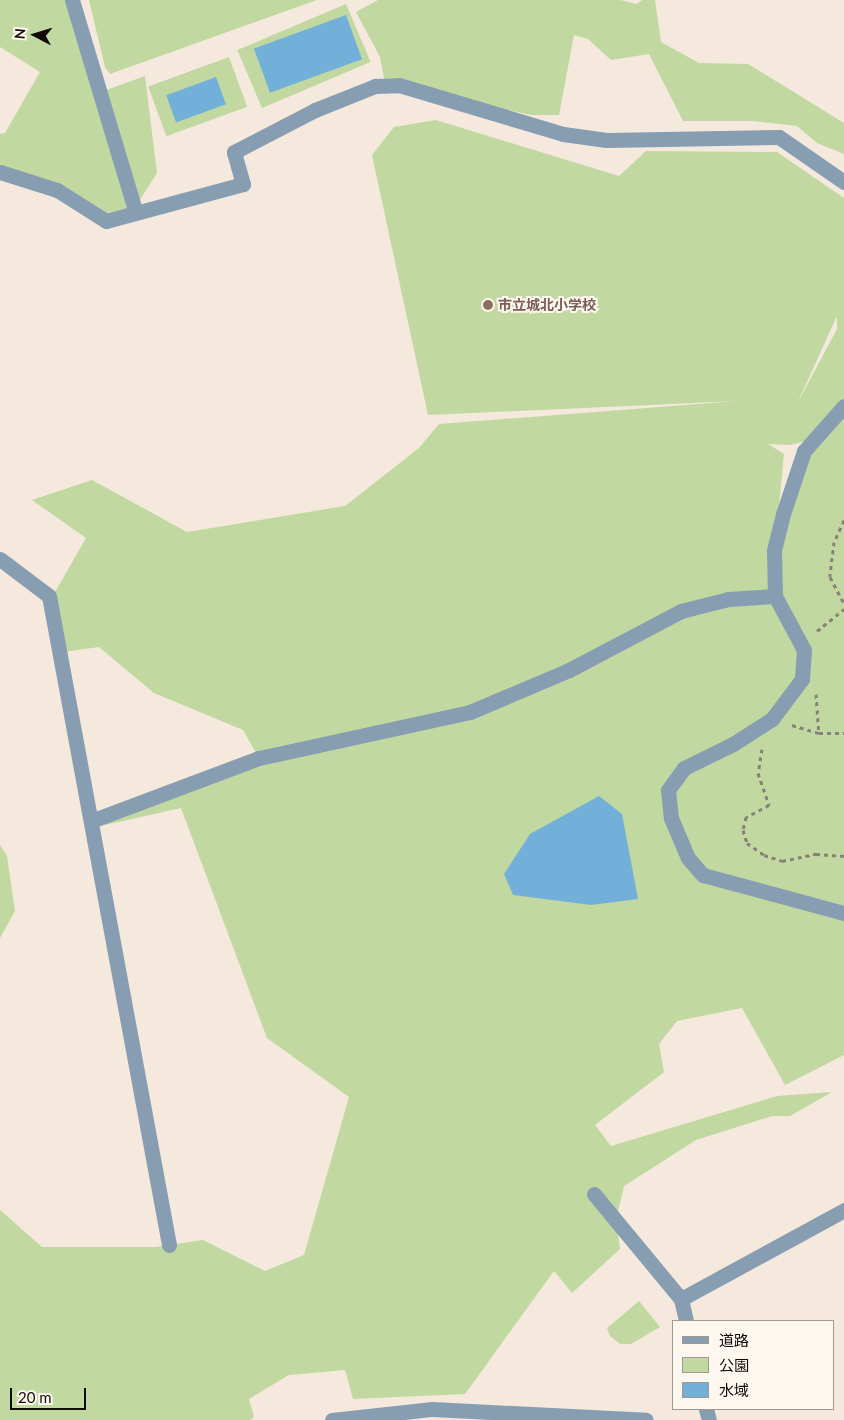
<!DOCTYPE html>
<html>
<head>
<meta charset="utf-8">
<style>
  body { margin:0 }
  #map { position:relative; width:844px; height:1420px; overflow:hidden; background:#f4e9dc; font-family:Lato,"Noto Sans JP",sans-serif }
  div>[style] { position:absolute }
  .green>* { inset:0; background:#c1d8a1; transform-origin:0 0 }
  .water>* { inset:0; background:#72b0da; transform-origin:0 0 }
  .path>* { height:3px; margin-top:-1.5px; transform-origin:0; background:repeating-linear-gradient(90deg,#888178 0 4px,transparent 0 8px) }
  .street>* { height:15px; margin:-7.5px; padding:0 7.5px; transform-origin:7.5px; border-radius:7.5px; background:#879db2 }
  .dots>* { width:14px; height:14px; translate:-50% -50%; box-sizing:border-box; border:2px solid #fef7ef; border-radius:50% }
  span { translate:-50% -50%; white-space:nowrap; text-align:center; line-height:1.15; -webkit-text-stroke:4px #fef7ef; paint-order:stroke }
  .education-label { font-size:14px; color:#785e54; font-weight:700 }
  .left { translate:0 -50%; text-align:left }
  .legend { position:absolute; left:672px; top:1320px; width:162px; height:90px; box-sizing:border-box; background:#fef7ef; border:1px solid #9e9993; margin:0; padding:6px 9px; list-style:none; font-size:15px; color:#0f0c08 }
  .legend li { display:flex; align-items:center; gap:10px; height:25px }
  .legend b { width:25px; border:1px solid #9e9993 }
  .north { position:absolute; left:10px; top:10px; width:50px; height:50px; -webkit-text-stroke:4px #fef7ef; paint-order:stroke; rotate:275deg; font-size:14px; font-weight:700; line-height:20px; text-align:center; color:#0f0c08 }
  .north::after { content:''; display:block; margin:auto; width:18px; height:22px; background:#0f0c08; clip-path:polygon(50% 0,100% 100%,50% 72%,0 100%) }
  .scale { position:absolute; left:10px; top:1388px; width:76px; height:22px; box-sizing:border-box; border:2px solid #0f0c08; border-top:0; padding-left:6px; font-size:15px; line-height:18px; white-space:nowrap; color:#0f0c08; -webkit-text-stroke:4px #fef7ef; paint-order:stroke }
</style>
</head>
<body>
<div id="map">
  <div class="green">
    <i style="clip-path:polygon(0 0,65px 0,95px 94px,145px 76px,157px 173px,134px 209px,97px 215px,0 165px,0 134px,5px 133px,40px 72px,0 47px)"></i>
    <i style="clip-path:polygon(89px 0,317px 0,110px 74px,105px 67px)"></i>
    <i style="clip-path:polygon(378px 0,620px 0,637px 4px,642px 0,655px 0,661px 42px,699px 63px,748px 64px,844px 123px,844px 154px,817px 143px,797px 126px,753px 121px,683px 121px,649px 54px,611px 60px,588px 39px,574px 35px,559px 115px,531px 115px,385px 83px,380px 57px,356px 12px)"></i>
    <i style="left:346px;top:4px;width:63px;height:118px;rotate:67deg"></i>
    <i style="left:229px;top:57px;width:53px;height:86px;rotate:70deg"></i>
    <i style="clip-path:polygon(evenodd,436px 120px,619px 176px,646px 151px,777px 152px,844px 198px,844px 1055px,785px 1085px,742px 1008px,677px 1021px,659px 1044px,664px 1072px,595px 1125px,611px 1146px,777px 1096px,832px 1092px,790px 1116px,772px 1116px,696px 1140px,624px 1186px,616px 1220px,620px 1249px,572px 1293px,554px 1271px,465px 1394px,353px 1399px,345px 1370px,289px 1375px,249px 1399px,254px 1417px,250px 1420px,0 1420px,0 1210px,42px 1247px,156px 1247px,203px 1240px,265px 1271px,304px 1255px,349px 1097px,267px 1038px,181px 808px,96px 827px,91px 821px,259px 758px,243px 730px,154px 693px,99px 647px,63px 652px,54px 594px,86px 538px,32px 500px,92px 480px,187px 532px,345px 506px,419px 448px,439px 424px,737px 401px,428px 415px,372px 155px,394px 127px,436px 120px,837px 318px,837px 329px,797px 404px,836px 318px,837px 318px,436px 120px,806px 441px,775px 547px,784px 454px,768px 444px,790px 445px,806px 441px)"></i>
    <i style="clip-path:polygon(0 845px,7px 856px,15px 911px,0 938px)"></i>
    <i style="clip-path:polygon(639px 1301px,660px 1327px,631px 1344px,620px 1344px,610px 1336px,607px 1328px)"></i>
  </div>
  <div class="water">
    <i style="left:346px;top:15px;width:47px;height:98px;rotate:70deg"></i>
    <i style="left:216px;top:77px;width:29px;height:53px;rotate:70deg"></i>
    <i style="clip-path:polygon(599px 796px,622px 814px,638px 899px,591px 905px,513px 895px,504px 874px,530px 834px)"></i>
  </div>
  <div class="path">
    <i style="left:844px;top:520px;width:24px;rotate:114deg"></i>
    <i style="left:834px;top:542px;width:35px;rotate:97deg"></i>
    <i style="left:830px;top:577px;width:30px;rotate:62deg"></i>
    <i style="left:817px;top:631px;width:35px;rotate:-39deg"></i>
    <i style="left:816px;top:694px;width:39px;rotate:86deg"></i>
    <i style="left:792px;top:725px;width:28px;rotate:17deg"></i>
    <i style="left:819px;top:733px;width:25px"></i>
    <i style="left:762px;top:749px;width:24px;rotate:99deg"></i>
    <i style="left:758px;top:773px;width:34px;rotate:71deg"></i>
    <i style="left:769px;top:805px;width:26px;rotate:152deg"></i>
    <i style="left:746px;top:817px;width:13px;rotate:103deg"></i>
    <i style="left:743px;top:830px;width:14px;rotate:73deg"></i>
    <i style="left:747px;top:843px;width:21px;rotate:35deg"></i>
    <i style="left:764px;top:855px;width:19px;rotate:18deg"></i>
    <i style="left:782px;top:861px;width:35px;rotate:-12deg"></i>
    <i style="left:816px;top:854px;width:28px;rotate:4deg"></i>
  </div>
  <div class="street">
    <i style="left:72px;top:0;width:222px;rotate:73.3deg"></i>
    <i style="left:0;top:172px;width:60px;rotate:17.5deg"></i>
    <i style="left:57px;top:190px;width:58px;rotate:32.3deg"></i>
    <i style="left:106px;top:221px;width:142px;rotate:-15.1deg"></i>
    <i style="left:243px;top:184px;width:33px;rotate:-106deg"></i>
    <i style="left:234px;top:152px;width:91px;rotate:-27.4deg"></i>
    <i style="left:315px;top:110px;width:65px;rotate:-21.8deg"></i>
    <i style="left:375px;top:86px;width:24px;rotate:-2deg"></i>
    <i style="left:399px;top:85px;width:171px;rotate:16.6deg"></i>
    <i style="left:563px;top:134px;width:44px;rotate:7.8deg"></i>
    <i style="left:607px;top:140px;width:172px;rotate:-1deg"></i>
    <i style="left:779px;top:137px;width:79px;rotate:34.7deg"></i>
    <i style="left:844px;top:406px;width:60px;rotate:131.6deg"></i>
    <i style="left:804px;top:451px;width:66px;rotate:108.4deg"></i>
    <i style="left:783px;top:514px;width:38px;rotate:104deg"></i>
    <i style="left:774px;top:551px;width:45px;rotate:88.7deg"></i>
    <i style="left:775px;top:596px;width:61px;rotate:61.8deg"></i>
    <i style="left:804px;top:650px;width:29px;rotate:94deg"></i>
    <i style="left:802px;top:679px;width:50px;rotate:126.9deg"></i>
    <i style="left:772px;top:719px;width:46px;rotate:147.3deg"></i>
    <i style="left:733px;top:744px;width:55px;rotate:153.9deg"></i>
    <i style="left:684px;top:768px;width:27px;rotate:126deg"></i>
    <i style="left:668px;top:790px;width:28px;rotate:84deg"></i>
    <i style="left:671px;top:818px;width:43px;rotate:67deg"></i>
    <i style="left:688px;top:858px;width:23px;rotate:49deg"></i>
    <i style="left:703px;top:875px;width:146px;rotate:15.1deg"></i>
    <i style="left:0;top:559px;width:61px;rotate:37.1deg"></i>
    <i style="left:49px;top:596px;width:660px;rotate:79.52deg"></i>
    <i style="left:91px;top:821px;width:179px;rotate:-20.6deg"></i>
    <i style="left:259px;top:758px;width:216px;rotate:-12.3deg"></i>
    <i style="left:470px;top:712px;width:108px;rotate:-23deg"></i>
    <i style="left:569px;top:670px;width:127px;rotate:-27.8deg"></i>
    <i style="left:681px;top:611px;width:49px;rotate:-14.3deg"></i>
    <i style="left:728px;top:599px;width:47px;rotate:-3.7deg"></i>
    <i style="left:594px;top:1194px;width:136px;rotate:50.4deg"></i>
    <i style="left:681px;top:1299px;width:23px;rotate:77deg"></i>
    <i style="left:681px;top:1299px;width:186px;rotate:-28.6deg"></i>
    <i style="left:706px;top:1409px;width:11px;rotate:75deg"></i>
    <i style="left:332px;top:1420px;width:101px;rotate:-6.3deg"></i>
    <i style="left:432px;top:1409px;width:214px;rotate:2.9deg"></i>
  </div>
  <div class="dots">
    <i style="left:488px;top:305px;background:#8d6e63"></i>
  </div>
  <div class="education-label">
    <span class="left" style="left:498px;top:305px">市立城北小学校</span>
  </div>
  <ul class="legend">
  <li><b style="height:6px;background:#879db2"></b>道路</li>
  <li><b style="height:14px;background:#c1d8a1"></b>公園</li>
  <li><b style="height:14px;background:#72b0da"></b>水域</li>
  </ul>
  <div class="north">N</div>
  <div class="scale">20 m</div>
</div>
</body>
</html>
